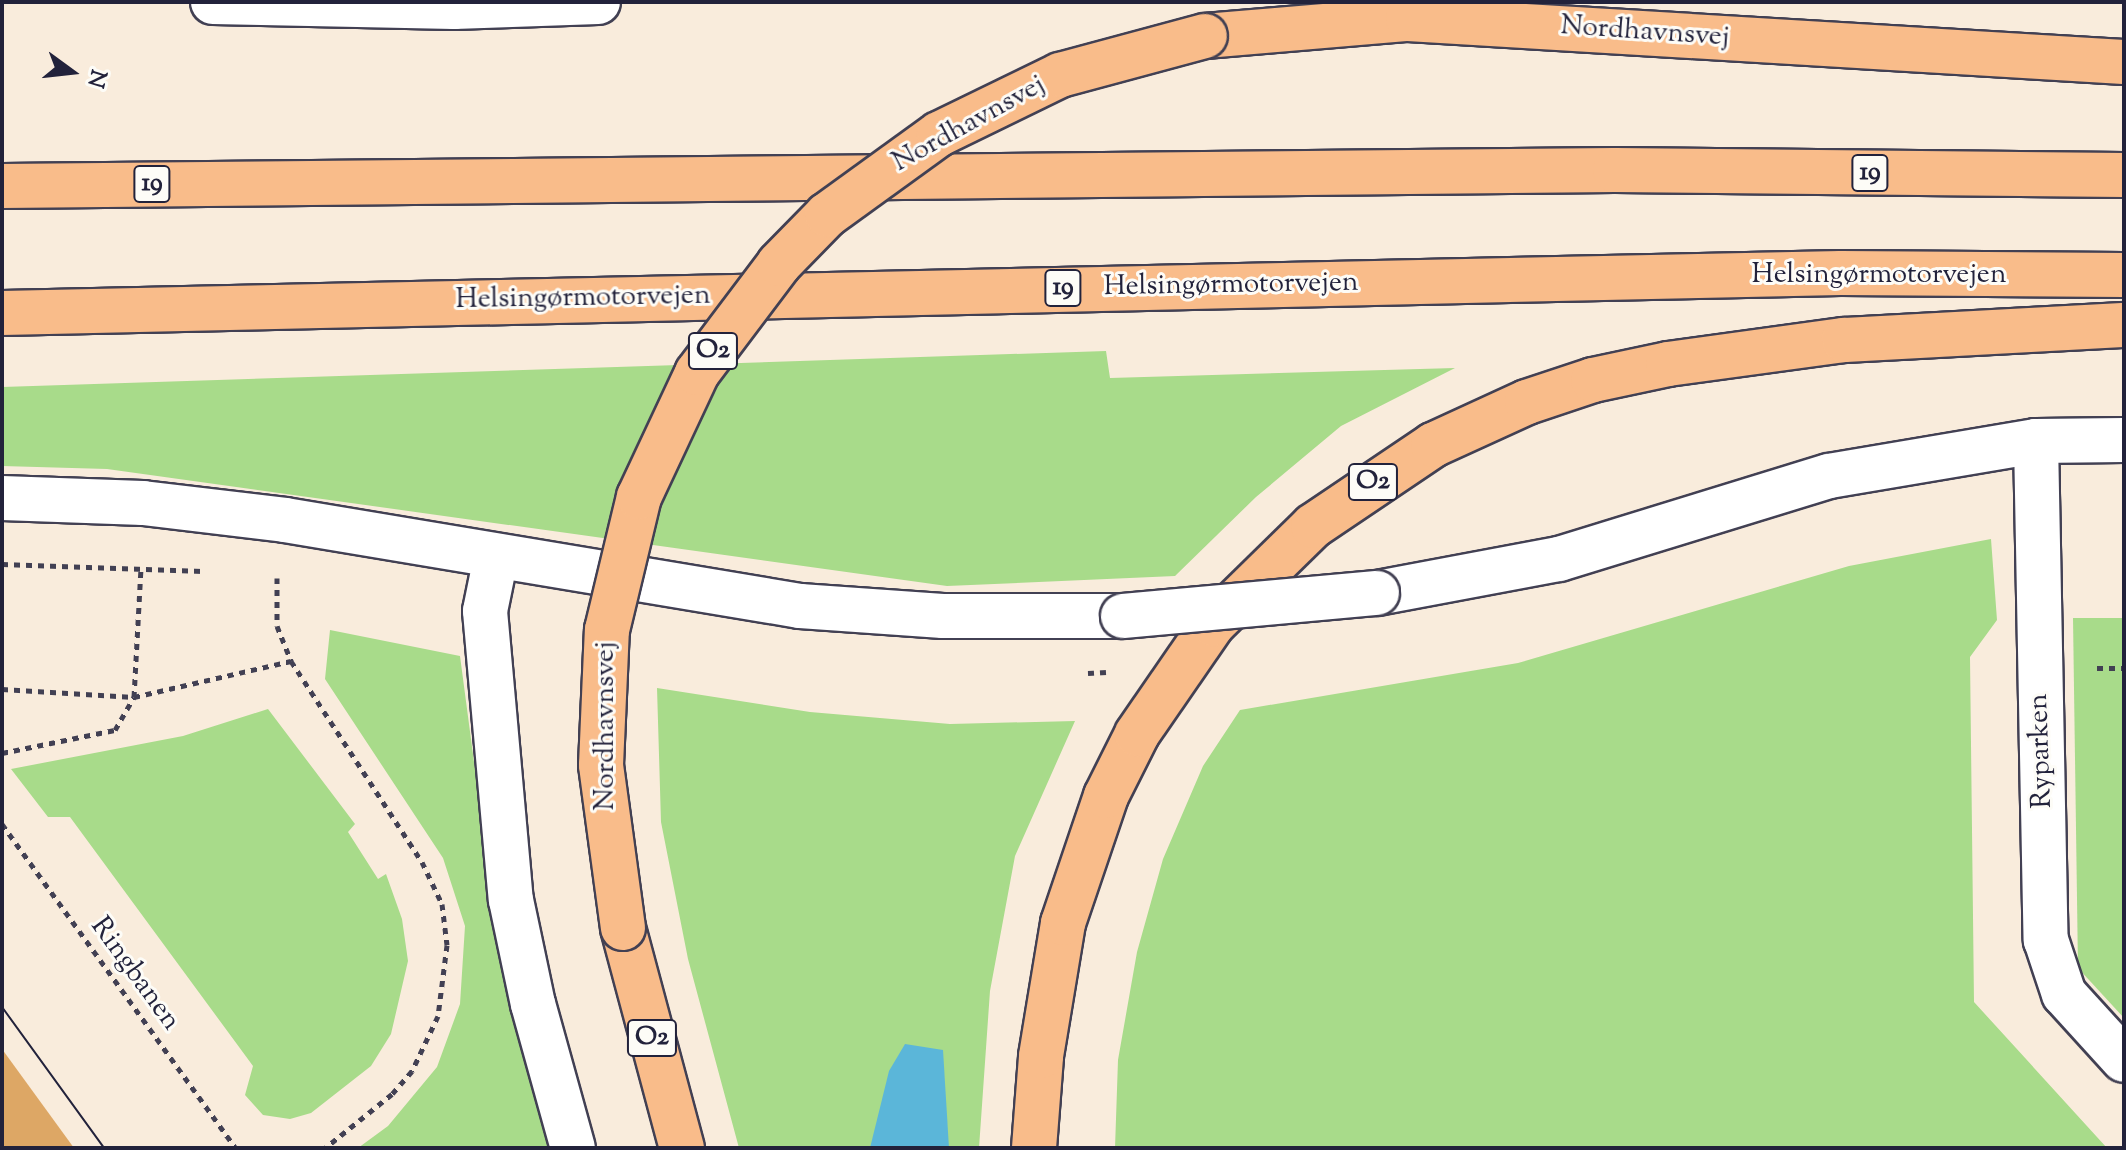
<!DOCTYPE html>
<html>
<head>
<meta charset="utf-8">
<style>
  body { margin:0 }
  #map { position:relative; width:2126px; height:1150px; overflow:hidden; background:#f9ecdc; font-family:"Sorts Mill Goudy",serif }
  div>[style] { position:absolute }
  .green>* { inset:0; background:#a8db8a }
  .water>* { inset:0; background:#5bb6d9 }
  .building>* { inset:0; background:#dda765 }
  .path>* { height:5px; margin-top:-2.5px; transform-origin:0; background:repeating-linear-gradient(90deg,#424053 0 6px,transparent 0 12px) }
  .roads { filter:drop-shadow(2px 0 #424053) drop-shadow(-2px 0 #424053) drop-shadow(0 2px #424053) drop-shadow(0 -2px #424053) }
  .minor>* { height:44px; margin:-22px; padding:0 22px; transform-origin:22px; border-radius:22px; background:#fff }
  .highway>* { height:44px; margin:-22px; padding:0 22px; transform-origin:22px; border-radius:22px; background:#f9bc8a }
  .tram>* { height:2px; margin:-1px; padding:0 1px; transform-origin:1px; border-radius:1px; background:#22223b }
  .path-bridge>* { height:5px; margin-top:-2.5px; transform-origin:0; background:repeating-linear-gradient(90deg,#424053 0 6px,transparent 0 12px) }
  .bridges { filter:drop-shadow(2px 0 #424053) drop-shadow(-2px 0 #424053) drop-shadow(0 2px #424053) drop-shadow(0 -2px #424053) }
  .minor-bridge>* { height:44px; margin:-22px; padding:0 22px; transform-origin:22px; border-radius:22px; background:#fff }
  .highway-bridge>* { height:44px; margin:-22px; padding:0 22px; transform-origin:22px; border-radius:22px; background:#f9bc8a }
  span { translate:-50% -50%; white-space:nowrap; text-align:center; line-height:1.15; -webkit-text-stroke:6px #fdfcf7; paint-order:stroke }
  .shield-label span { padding:2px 6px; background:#fdfcf7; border:2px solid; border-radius:6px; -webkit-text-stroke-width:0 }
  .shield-label { font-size:26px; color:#22223b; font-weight:700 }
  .street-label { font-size:28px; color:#22223b }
  .frame { position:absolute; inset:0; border:4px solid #22223b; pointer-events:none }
  .north { position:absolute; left:32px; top:32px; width:80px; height:80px; -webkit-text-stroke:6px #fdfcf7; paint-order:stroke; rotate:105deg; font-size:22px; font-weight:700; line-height:32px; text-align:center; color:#22223b }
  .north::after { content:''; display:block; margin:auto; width:28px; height:36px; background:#22223b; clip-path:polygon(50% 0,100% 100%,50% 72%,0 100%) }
</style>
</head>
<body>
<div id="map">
  <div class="green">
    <i style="clip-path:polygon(1106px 351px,1110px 378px,1455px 368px,1341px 426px,1256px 497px,1175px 576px,947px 586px,107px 469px,2px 466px,2px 387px)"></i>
    <i style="clip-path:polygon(1991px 539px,1997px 620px,1970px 657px,1974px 1002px,2107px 1148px,1115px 1148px,1118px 1060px,1137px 952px,1163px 859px,1203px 766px,1240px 710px,1518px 663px,1849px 566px)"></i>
    <i style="clip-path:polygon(2073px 618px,2124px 618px,2124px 1018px,2078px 968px)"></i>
    <i style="clip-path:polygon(330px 630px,460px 656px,501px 966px,549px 1148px,358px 1148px,388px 1126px,437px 1067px,460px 1004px,465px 926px,443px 858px,325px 679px)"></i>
    <i style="clip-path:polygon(657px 688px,810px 712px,950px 724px,1075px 721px,1015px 856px,990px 991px,979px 1148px,739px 1148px,688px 959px,661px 822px)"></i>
    <i style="clip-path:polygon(268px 709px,355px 824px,348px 832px,378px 879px,386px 874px,402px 919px,408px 961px,391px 1034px,371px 1066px,311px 1113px,290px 1119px,263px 1115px,245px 1095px,253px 1066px,70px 817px,48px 817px,11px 769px,183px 736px)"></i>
  </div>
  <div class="water">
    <i style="clip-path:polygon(905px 1044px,943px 1050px,949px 1148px,870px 1148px,889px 1071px)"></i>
  </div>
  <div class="building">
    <i style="clip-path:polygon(2px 1049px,74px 1148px,2px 1148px)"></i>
  </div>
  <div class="path">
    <i style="left:2px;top:564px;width:201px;rotate:2deg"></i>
    <i style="left:277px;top:578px;width:48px;rotate:90deg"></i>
    <i style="left:277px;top:626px;width:38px;rotate:68deg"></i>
    <i style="left:291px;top:661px;width:240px;rotate:56.9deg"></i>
    <i style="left:422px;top:862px;width:47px;rotate:64.5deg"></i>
    <i style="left:442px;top:904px;width:41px;rotate:83deg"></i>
    <i style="left:447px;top:945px;width:72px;rotate:97.2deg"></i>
    <i style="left:438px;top:1016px;width:61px;rotate:115.3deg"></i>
    <i style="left:412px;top:1071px;width:30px;rotate:131deg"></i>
    <i style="left:392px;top:1094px;width:86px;rotate:141.1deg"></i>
    <i style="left:2097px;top:668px;width:27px"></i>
    <i style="left:2px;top:689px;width:132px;rotate:3.5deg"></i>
    <i style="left:134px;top:697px;width:161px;rotate:-12.9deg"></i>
    <i style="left:2px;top:753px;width:115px;rotate:-11.5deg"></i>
    <i style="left:115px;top:730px;width:38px;rotate:-60deg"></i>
    <i style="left:134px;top:697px;width:128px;rotate:-86.9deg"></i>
    <i style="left:2px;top:824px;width:400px;rotate:54.2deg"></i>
  </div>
  <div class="roads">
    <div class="minor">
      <i style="left:213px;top:2px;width:241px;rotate:1.2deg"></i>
      <i style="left:454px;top:7px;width:144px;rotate:-2deg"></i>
      <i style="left:2036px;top:441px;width:499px;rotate:88.9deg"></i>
      <i style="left:2046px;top:940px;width:57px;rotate:71.6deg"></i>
      <i style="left:2064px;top:994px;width:89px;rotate:47.7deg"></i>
      <i style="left:2px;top:498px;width:141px;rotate:2deg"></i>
      <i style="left:143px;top:503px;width:143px;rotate:6.8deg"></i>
      <i style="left:285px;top:520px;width:522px;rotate:9.48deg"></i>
      <i style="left:800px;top:606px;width:143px;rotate:4deg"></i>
      <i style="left:943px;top:616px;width:180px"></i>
      <i style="left:496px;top:557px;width:55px;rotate:101.5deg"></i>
      <i style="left:485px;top:611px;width:290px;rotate:84.9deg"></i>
      <i style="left:511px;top:900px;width:106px;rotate:78.1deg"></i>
      <i style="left:533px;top:1004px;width:149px;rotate:74.5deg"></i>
      <i style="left:1377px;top:593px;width:185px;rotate:-10.6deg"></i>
      <i style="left:1559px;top:559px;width:282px;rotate:-17.1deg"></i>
      <i style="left:1829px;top:476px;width:210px;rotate:-9.6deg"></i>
      <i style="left:2036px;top:441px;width:88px;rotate:-0.7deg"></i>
    </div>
    <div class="highway">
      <i style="left:1205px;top:36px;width:204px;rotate:-4.8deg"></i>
      <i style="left:1408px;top:19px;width:717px;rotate:3.44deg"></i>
      <i style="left:2px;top:186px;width:1613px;rotate:-0.57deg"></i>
      <i style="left:1615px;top:170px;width:509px;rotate:0.56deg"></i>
      <i style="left:2px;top:313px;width:1839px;rotate:-1.25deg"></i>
      <i style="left:1841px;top:273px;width:283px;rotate:0.4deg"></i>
      <i style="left:623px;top:928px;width:228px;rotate:75deg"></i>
      <i style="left:1034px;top:1148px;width:92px;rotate:-85.6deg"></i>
      <i style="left:1041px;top:1056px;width:135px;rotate:-80.6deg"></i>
      <i style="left:1063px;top:923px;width:134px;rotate:-71.3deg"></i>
      <i style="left:1106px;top:796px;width:69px;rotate:-63.4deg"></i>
      <i style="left:1137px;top:734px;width:134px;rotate:-55.4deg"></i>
      <i style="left:1213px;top:624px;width:140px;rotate:-44.4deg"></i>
      <i style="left:1313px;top:526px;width:145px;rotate:-34deg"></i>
      <i style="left:1433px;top:445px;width:103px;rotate:-24.6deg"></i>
      <i style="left:1527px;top:402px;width:70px;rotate:-18.4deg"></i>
      <i style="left:1593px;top:380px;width:77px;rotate:-12deg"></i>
      <i style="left:1668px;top:364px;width:178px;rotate:-7.8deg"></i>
      <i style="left:1844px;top:340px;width:280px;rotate:-3.1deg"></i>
    </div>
  </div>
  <div class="tram">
    <i style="left:2px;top:1007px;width:174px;rotate:54.1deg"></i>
  </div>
  <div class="path-bridge">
    <i style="left:1088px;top:673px;width:19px;rotate:-3deg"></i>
  </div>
  <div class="bridges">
    <div class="minor-bridge">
      <i style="left:1123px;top:616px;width:255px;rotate:-5.2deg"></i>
    </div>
    <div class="highway-bridge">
      <i style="left:623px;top:928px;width:164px;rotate:-97.7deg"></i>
      <i style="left:601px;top:765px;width:135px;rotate:-87.5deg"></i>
      <i style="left:607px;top:630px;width:137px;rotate:-76.5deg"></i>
      <i style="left:639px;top:497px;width:137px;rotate:-64.9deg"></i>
      <i style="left:697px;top:373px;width:136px;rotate:-53deg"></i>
      <i style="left:779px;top:264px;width:69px;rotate:-45.6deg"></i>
      <i style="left:827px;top:215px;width:138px;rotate:-35.9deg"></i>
      <i style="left:939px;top:134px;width:135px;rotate:-26deg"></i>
      <i style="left:1060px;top:75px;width:150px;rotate:-15.1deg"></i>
    </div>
  </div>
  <div class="shield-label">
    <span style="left:1870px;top:173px">19</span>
    <span style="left:152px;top:184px">19</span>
    <span style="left:1063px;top:288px">19</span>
    <span style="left:713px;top:351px">O2</span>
    <span style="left:1373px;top:482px">O2</span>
    <span style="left:652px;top:1038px">O2</span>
  </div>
  <div class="street-label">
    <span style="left:1645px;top:32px;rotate:4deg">Nordhavnsvej</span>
    <span style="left:969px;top:124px;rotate:-29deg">Nordhavnsvej</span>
    <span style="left:1879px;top:275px">Helsingørmotorvejen</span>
    <span style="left:1231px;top:285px;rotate:-1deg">Helsingørmotorvejen</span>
    <span style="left:583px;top:298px;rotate:-1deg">Helsingørmotorvejen</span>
    <span style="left:606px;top:726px;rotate:-90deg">Nordhavnsvej</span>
    <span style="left:2041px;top:751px;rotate:-92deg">Ryparken</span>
    <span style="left:135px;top:974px;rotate:54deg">Ringbanen</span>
  </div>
  <div class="frame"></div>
  <div class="north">N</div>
</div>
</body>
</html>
